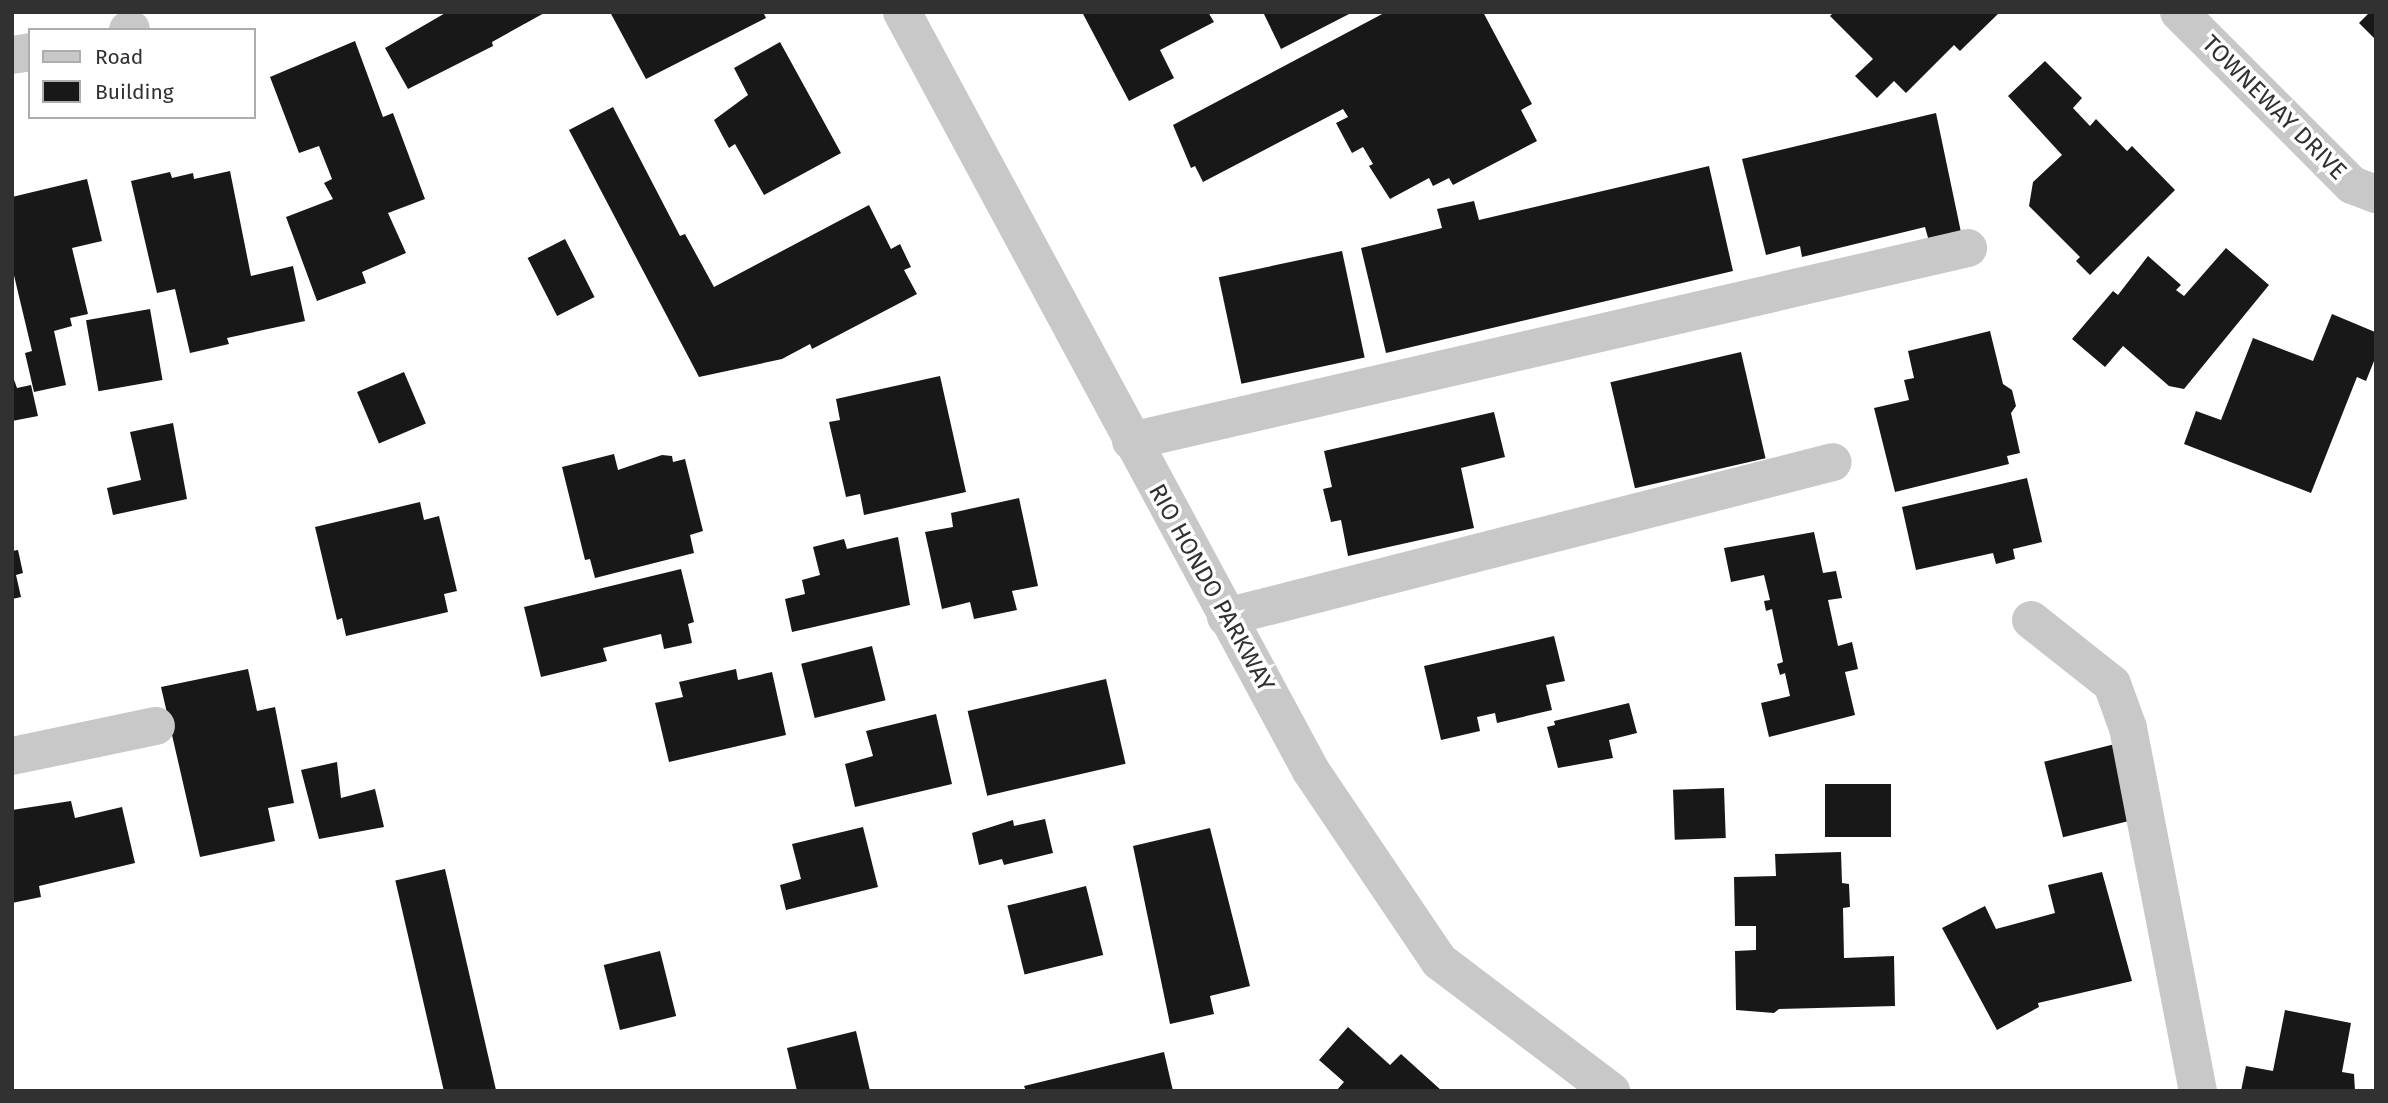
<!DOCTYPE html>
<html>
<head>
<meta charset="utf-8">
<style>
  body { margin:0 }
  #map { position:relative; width:2388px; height:1103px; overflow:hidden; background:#fff; font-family:"Fira Sans",sans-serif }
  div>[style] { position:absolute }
  .building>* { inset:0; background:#181818; transform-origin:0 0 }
  .minor>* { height:38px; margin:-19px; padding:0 19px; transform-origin:19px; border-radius:19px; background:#c8c8c8 }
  span { translate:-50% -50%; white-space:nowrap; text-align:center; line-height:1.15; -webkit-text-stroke:7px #fff; paint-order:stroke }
  .street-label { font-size:24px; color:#313131 }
  .frame { position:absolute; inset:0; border:14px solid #313131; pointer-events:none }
  .legend { position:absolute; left:28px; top:28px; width:228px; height:91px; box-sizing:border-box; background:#fff; border:2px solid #adadad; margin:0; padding:9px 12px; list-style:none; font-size:21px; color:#313131 }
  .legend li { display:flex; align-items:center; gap:14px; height:35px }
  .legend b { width:35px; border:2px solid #adadad }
</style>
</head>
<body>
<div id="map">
  <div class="building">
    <i style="clip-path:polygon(447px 12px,546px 12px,492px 42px,493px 46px,408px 89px,385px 48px)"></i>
    <i style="clip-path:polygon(610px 12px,763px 12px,766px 18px,646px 79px)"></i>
    <i style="clip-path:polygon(1082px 12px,1208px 12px,1214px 22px,1160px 50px,1174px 78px,1129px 101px)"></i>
    <i style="clip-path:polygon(1263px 12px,1353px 12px,1281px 49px)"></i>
    <i style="clip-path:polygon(1386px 12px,1483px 12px,1532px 104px,1521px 110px,1537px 141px,1453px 185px,1449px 178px,1433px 186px,1429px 178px,1390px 199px,1369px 166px,1373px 164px,1363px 147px,1352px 153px,1336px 123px,1348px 117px,1343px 109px,1203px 182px,1195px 166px,1191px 168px,1173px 125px)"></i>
    <i style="clip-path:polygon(1834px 12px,2000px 12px,1960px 51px,1954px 45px,1906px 93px,1894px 81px,1877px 98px,1855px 76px,1873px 59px,1830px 16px)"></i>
    <i style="clip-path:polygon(2370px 12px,2376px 12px,2376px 40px,2359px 23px)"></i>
    <i style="clip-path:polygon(355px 41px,383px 117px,393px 113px,425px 199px,388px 213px,406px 253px,362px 272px,366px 283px,317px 301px,286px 217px,333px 199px,324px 183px,332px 179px,319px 146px,299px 153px,270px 77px)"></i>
    <i style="clip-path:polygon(780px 42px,841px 153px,764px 195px,735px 144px,729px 148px,714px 120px,748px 95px,734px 68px)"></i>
    <i style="clip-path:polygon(2045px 61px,2082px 98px,2073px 108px,2090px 126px,2096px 119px,2127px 151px,2132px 146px,2175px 190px,2090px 275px,2076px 261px,2080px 257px,2029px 206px,2033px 182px,2062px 155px,2008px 96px)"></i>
    <i style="clip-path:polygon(613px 107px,680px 236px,685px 234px,714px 287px,869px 205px,891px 249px,900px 244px,911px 267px,904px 270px,917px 294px,812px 349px,810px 344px,782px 359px,699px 377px,569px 130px)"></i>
    <i style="clip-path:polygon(1936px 113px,1962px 237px,1930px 245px,1925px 227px,1802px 257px,1800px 246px,1766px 255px,1742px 159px)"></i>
    <i style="clip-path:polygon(1709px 166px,1733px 271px,1386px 353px,1361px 248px,1442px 228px,1437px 209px,1474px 201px,1479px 220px)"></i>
    <i style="clip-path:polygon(230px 171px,251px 276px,293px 266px,305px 321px,227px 338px,229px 344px,190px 353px,175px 289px,157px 293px,131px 181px,170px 172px,172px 178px,193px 173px,194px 179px)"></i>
    <i style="clip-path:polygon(87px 179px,102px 241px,72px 248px,88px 314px,70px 318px,72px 326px,54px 331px,66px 385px,34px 392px,25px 353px,32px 351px,12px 267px,12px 197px)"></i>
    <i style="left:565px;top:239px;width:65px;height:42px;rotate:63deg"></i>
    <i style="clip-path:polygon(2226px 248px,2269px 285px,2184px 389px,2169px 386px,2123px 346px,2105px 367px,2072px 339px,2113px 291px,2118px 295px,2148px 256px,2181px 285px,2176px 290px,2184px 296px)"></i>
    <i style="left:1342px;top:251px;width:109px;height:126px;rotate:78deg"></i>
    <i style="left:150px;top:309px;width:72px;height:65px;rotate:80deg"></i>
    <i style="clip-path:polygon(2332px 314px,2375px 332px,2376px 356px,2366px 381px,2357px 377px,2311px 493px,2184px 444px,2196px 411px,2221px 420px,2253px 338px,2313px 361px)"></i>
    <i style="clip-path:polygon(1990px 331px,2003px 384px,2012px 390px,2016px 406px,2011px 413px,2020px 453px,2007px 456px,2009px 464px,1895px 492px,1874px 408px,1909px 400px,1904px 380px,1914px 378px,1908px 351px)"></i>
    <i style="left:1741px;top:352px;width:109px;height:134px;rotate:77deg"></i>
    <i style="left:404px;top:372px;width:56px;height:51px;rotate:67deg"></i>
    <i style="clip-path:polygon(12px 374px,17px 388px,31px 385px,38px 416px,12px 421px)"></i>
    <i style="clip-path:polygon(940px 376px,966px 492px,864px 515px,860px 494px,846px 497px,829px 422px,840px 420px,836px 399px)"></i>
    <i style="clip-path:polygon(1494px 412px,1505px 457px,1461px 468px,1474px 528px,1348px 556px,1341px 520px,1331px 522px,1323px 489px,1332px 487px,1324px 451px)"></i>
    <i style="clip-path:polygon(173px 423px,187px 499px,113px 515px,107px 488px,141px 480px,130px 432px)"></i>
    <i style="clip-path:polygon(614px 454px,618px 470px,662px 455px,672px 456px,673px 462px,685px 459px,703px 531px,690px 535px,694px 553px,595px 578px,590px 559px,585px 560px,562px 467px)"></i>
    <i style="clip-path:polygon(2027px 478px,2042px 542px,2013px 549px,2015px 559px,1996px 564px,1993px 553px,1916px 570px,1902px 507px)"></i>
    <i style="clip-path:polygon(1019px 498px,1038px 586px,1012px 591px,1017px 610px,974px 619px,970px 602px,942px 609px,925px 532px,953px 527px,951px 513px)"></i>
    <i style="clip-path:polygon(420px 502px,424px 520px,439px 516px,457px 591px,444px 594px,448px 612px,346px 636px,342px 618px,337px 620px,315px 527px)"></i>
    <i style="clip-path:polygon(1814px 532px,1823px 573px,1836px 571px,1842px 598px,1828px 600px,1838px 646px,1852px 642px,1858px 669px,1845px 672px,1855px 715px,1769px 737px,1761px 703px,1790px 696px,1785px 673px,1780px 675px,1777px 664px,1783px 662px,1772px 609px,1766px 611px,1764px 601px,1770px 600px,1764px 575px,1731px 582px,1724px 548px)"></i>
    <i style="clip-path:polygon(898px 537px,910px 605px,792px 632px,785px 599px,805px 594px,802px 580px,820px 575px,813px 547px,844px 539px,847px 549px)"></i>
    <i style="clip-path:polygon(18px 550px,23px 573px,16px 575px,21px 597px,12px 599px,12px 551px)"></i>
    <i style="clip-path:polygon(681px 569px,694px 622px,688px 624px,692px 643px,664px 649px,661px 634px,603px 648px,607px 661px,541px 677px,524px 607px)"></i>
    <i style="clip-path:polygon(1554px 636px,1565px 681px,1546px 685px,1552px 710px,1497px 723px,1495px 713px,1477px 717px,1480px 731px,1441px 740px,1424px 666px)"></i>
    <i style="left:872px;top:646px;width:56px;height:73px;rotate:76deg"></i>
    <i style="clip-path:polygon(248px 669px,257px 711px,275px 707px,294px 803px,268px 808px,275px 841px,200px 857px,161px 687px)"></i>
    <i style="clip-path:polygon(736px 669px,738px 680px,772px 672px,786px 735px,669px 762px,655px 703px,683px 697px,679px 682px)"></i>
    <i style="left:1106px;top:679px;width:87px;height:142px;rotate:77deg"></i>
    <i style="clip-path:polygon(1629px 703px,1637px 733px,1609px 740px,1613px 758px,1558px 768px,1547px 727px,1555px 725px,1554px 721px)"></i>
    <i style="clip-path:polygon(936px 714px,952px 784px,855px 807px,845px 764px,873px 756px,866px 731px)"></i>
    <i style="left:2115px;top:744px;width:78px;height:73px;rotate:76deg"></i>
    <i style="clip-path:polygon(337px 762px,341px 798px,375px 789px,384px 827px,319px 839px,301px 770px)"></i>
    <i style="left:1825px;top:784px;width:66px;height:53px"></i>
    <i style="left:1724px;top:788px;width:50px;height:51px;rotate:88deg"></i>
    <i style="clip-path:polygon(71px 801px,75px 818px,122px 807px,135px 863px,39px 886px,41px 897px,12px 903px,12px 810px)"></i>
    <i style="clip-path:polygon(1045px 819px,1053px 853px,1004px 865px,1002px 859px,979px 865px,972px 833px,1013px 820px,1014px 826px)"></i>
    <i style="clip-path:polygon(863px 827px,878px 887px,786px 910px,780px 885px,801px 879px,792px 844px)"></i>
    <i style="clip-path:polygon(1210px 828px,1250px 986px,1210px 996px,1214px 1014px,1170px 1024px,1133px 846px)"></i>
    <i style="clip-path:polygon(1841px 852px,1842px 883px,1849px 884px,1850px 907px,1843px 908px,1844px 958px,1894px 956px,1895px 1006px,1779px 1009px,1774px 1013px,1736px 1010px,1735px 951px,1756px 950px,1756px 926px,1735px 926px,1734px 877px,1776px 876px,1775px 854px)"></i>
    <i style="left:445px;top:869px;width:228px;height:51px;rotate:77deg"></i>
    <i style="clip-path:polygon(2102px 872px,2132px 981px,2038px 1003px,2039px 1007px,1997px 1030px,1942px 928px,1985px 906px,1996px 929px,2055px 913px,2048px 885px)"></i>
    <i style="left:1086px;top:886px;width:71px;height:81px;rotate:76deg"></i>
    <i style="left:660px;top:951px;width:67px;height:58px;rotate:76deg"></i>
    <i style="clip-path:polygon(2285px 1010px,2351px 1023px,2342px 1072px,2354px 1074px,2355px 1091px,2241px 1091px,2246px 1066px,2273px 1071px)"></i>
    <i style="clip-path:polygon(1348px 1027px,1390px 1065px,1401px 1054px,1442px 1091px,1336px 1091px,1344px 1082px,1319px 1060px)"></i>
    <i style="clip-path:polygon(856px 1031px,870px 1091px,797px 1091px,787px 1048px)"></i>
    <i style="clip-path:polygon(1164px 1052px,1173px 1091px,1026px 1091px,1024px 1086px)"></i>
  </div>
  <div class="minor">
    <i style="left:902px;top:12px;width:862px;rotate:61.68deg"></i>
    <i style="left:1311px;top:771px;width:229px;rotate:56deg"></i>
    <i style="left:1439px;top:961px;width:216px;rotate:37.1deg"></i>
    <i style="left:2179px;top:12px;width:245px;rotate:45deg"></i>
    <i style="left:2352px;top:185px;width:26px;rotate:21deg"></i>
    <i style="left:128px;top:30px;width:3px;rotate:-18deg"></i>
    <i style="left:12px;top:55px;width:18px;rotate:-9deg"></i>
    <i style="left:1131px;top:441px;width:859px;rotate:-12.98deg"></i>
    <i style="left:1226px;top:617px;width:626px;rotate:-14.32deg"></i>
    <i style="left:2031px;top:620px;width:103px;rotate:38.3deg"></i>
    <i style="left:2112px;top:684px;width:47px;rotate:70deg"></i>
    <i style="left:2128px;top:728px;width:370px;rotate:79.1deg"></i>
    <i style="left:12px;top:756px;width:147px;rotate:-11.8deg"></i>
  </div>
  <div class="street-label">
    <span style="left:2274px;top:108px;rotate:45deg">TOWNEWAY DRIVE</span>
    <span style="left:1211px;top:588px;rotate:61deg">RIO HONDO PARKWAY</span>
  </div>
  <div class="frame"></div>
  <ul class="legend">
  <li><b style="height:9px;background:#c8c8c8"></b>Road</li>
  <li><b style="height:19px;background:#181818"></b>Building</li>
  </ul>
</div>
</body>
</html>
